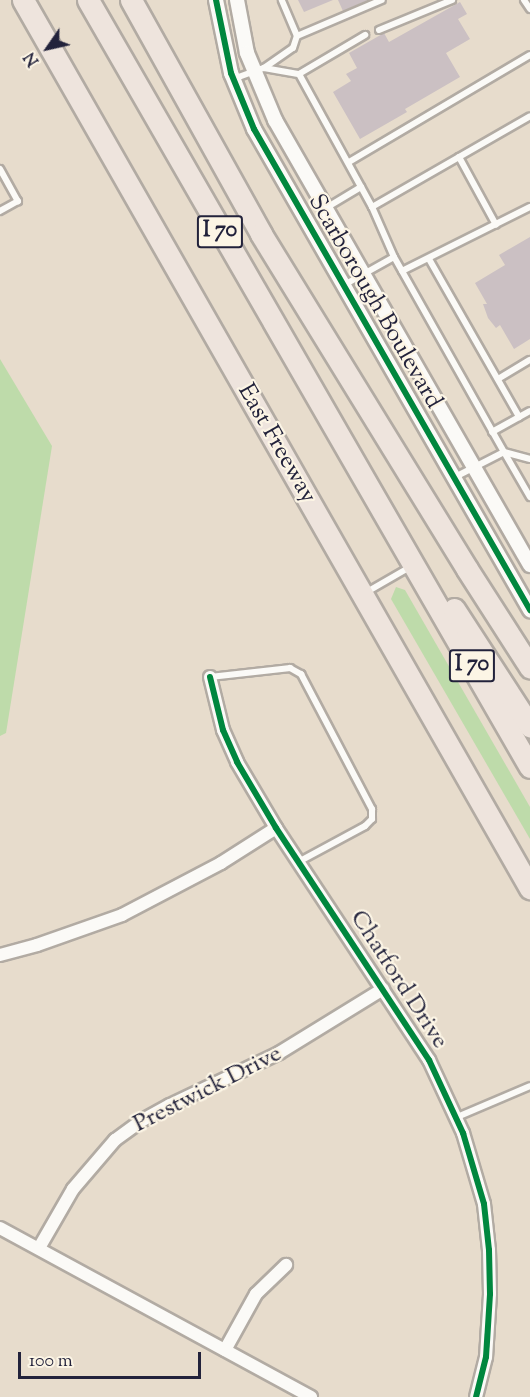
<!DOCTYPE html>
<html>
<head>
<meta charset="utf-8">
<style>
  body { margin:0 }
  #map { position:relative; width:530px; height:1397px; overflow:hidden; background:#e7dccc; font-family:"Sorts Mill Goudy",serif }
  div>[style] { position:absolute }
  .green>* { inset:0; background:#bedbaa }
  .building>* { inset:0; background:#cbc0c3 }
  .roads { filter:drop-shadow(2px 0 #b2aba3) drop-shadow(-2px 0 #b2aba3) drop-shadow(0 2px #b2aba3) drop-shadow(0 -2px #b2aba3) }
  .service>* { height:6px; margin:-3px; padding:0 3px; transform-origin:3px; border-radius:3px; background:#fbfaf7 }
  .minor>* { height:12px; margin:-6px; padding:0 6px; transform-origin:6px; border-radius:6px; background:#fbfaf7 }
  .tertiary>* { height:14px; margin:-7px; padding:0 7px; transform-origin:7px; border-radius:7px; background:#fbfaf7 }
  .motorway>* { height:21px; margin:-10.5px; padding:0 10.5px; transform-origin:10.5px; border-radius:10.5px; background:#eee4dd }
  .cycleway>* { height:6px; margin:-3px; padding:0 3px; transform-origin:3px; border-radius:3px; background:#00873e }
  span { translate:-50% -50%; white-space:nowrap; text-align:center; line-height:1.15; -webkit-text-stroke:4.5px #fcf5e5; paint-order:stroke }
  .shield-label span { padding:2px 4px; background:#fcf5e5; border:2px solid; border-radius:4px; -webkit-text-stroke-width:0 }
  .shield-label { font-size:22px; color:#22223b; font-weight:700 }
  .street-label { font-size:24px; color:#22223b }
  .north { position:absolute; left:18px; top:18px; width:60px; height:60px; -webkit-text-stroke:4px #fcf5e5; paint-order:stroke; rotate:236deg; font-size:16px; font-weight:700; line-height:24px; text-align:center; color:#22223b }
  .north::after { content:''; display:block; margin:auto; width:21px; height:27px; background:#22223b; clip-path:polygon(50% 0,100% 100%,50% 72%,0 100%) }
  .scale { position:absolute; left:18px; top:1352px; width:183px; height:27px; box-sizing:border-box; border:3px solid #22223b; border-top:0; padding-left:8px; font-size:18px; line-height:21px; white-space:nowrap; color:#22223b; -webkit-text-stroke:4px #fcf5e5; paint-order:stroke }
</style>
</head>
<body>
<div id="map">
  <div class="green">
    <i style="clip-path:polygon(0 359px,52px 446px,6px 733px,0 736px)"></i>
    <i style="clip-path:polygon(396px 587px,405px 590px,530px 807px,530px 839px,391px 599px)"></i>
  </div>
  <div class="building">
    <i style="clip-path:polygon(298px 0,333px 0,304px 12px)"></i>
    <i style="clip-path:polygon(338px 0,368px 0,343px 11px)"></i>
    <i style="clip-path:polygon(460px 2px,467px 14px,458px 19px,470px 39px,446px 53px,460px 77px,405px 109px,407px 112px,360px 139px,333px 92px,351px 81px,346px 74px,357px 68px,349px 53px,384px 33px,389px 42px)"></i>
    <i style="clip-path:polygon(530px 237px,530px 339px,514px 349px,500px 325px,496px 328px,488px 318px,483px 304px,487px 304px,475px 283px,505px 265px,499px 255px)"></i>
  </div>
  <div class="roads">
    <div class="service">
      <i style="left:524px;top:0;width:11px;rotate:56deg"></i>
      <i style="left:379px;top:30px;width:79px;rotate:-22.3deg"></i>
      <i style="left:297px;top:36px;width:92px;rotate:-23deg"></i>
      <i style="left:264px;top:68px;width:35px;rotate:-35deg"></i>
      <i style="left:293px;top:48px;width:13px;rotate:-72deg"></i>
      <i style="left:297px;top:36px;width:39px;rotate:-113deg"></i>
      <i style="left:299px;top:74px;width:152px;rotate:61.2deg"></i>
      <i style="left:233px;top:79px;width:33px;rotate:-20deg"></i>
      <i style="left:264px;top:68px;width:36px;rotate:10deg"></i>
      <i style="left:299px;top:74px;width:77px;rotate:-30.6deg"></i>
      <i style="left:459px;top:157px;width:77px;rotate:61.4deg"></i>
      <i style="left:349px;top:162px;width:210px;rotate:-30.6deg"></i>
      <i style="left:0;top:169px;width:37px;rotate:61deg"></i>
      <i style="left:18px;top:201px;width:21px;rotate:151deg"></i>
      <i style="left:326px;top:208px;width:41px;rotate:-31deg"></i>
      <i style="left:429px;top:259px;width:182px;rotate:60.3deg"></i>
      <i style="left:402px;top:271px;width:143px;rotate:-26.6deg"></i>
      <i style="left:344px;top:285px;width:57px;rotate:-29.2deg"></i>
      <i style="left:498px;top:379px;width:37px;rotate:-31deg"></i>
      <i style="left:492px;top:432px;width:43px;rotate:-28.9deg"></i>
      <i style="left:504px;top:452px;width:52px;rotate:60deg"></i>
      <i style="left:504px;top:452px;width:27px;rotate:15deg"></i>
      <i style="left:455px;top:477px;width:55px;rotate:-27deg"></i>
      <i style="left:504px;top:452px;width:224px;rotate:-119.4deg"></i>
      <i style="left:394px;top:257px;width:55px;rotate:-113.7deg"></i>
      <i style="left:372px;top:207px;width:182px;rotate:-29.9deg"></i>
      <i style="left:365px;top:593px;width:52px;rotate:-30deg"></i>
      <i style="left:210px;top:677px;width:81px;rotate:-6.4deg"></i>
      <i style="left:290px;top:668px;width:13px;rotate:29deg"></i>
      <i style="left:301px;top:674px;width:153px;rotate:62.3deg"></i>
      <i style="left:372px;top:809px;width:10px;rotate:90deg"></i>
      <i style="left:372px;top:819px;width:10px;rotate:135deg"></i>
      <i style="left:365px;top:826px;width:74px;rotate:151.7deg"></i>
      <i style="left:457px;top:1117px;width:79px;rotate:-23deg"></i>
    </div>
    <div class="minor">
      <i style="left:210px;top:677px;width:55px;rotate:76.2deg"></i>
      <i style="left:223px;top:730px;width:35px;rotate:66deg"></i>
      <i style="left:237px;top:762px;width:77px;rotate:59.4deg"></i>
      <i style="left:276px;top:828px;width:278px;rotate:56.6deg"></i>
      <i style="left:429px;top:1060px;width:81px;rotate:65deg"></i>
      <i style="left:463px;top:1133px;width:74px;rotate:73.5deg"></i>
      <i style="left:484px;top:1204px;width:46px;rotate:83.8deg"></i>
      <i style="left:489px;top:1250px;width:44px;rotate:88.7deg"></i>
      <i style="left:490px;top:1294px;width:63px;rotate:93.6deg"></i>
      <i style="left:486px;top:1357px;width:41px;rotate:104deg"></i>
      <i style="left:0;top:955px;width:38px;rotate:-15deg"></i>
      <i style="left:37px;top:945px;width:90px;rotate:-19.4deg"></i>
      <i style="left:122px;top:915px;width:112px;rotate:-27.7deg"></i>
      <i style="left:221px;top:863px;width:65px;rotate:-32.5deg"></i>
      <i style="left:0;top:1228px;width:354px;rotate:28.5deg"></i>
      <i style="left:39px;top:1248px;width:68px;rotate:-60deg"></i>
      <i style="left:73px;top:1189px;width:65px;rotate:-49.4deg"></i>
      <i style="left:115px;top:1140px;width:32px;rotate:-36deg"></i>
      <i style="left:141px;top:1121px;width:33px;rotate:-29deg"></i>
      <i style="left:170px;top:1105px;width:121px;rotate:-25.5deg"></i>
      <i style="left:279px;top:1053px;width:122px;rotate:-31.6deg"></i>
      <i style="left:225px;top:1350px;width:64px;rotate:-61deg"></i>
      <i style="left:256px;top:1294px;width:42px;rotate:-44deg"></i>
    </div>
    <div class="tertiary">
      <i style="left:216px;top:0;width:75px;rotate:78.4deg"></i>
      <i style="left:231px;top:73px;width:61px;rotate:67.7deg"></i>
      <i style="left:254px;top:129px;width:555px;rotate:60.15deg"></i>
      <i style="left:237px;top:0;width:54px;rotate:79.3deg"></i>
      <i style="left:247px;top:53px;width:73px;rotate:67.3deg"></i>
      <i style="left:275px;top:120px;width:513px;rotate:60.19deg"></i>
    </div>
    <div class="motorway">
      <i style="left:23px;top:0;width:1023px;rotate:60.28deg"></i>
      <i style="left:88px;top:0;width:885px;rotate:60.05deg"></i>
      <i style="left:131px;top:0;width:268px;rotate:60.9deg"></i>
      <i style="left:261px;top:234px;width:393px;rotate:58.4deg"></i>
      <i style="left:467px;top:569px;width:117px;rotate:57.3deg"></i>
      <i style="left:454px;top:609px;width:140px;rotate:57deg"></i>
    </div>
  </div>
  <div class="cycleway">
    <i style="left:216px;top:0;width:75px;rotate:78.4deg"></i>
    <i style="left:231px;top:73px;width:61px;rotate:67.7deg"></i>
    <i style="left:254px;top:129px;width:555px;rotate:60.15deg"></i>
    <i style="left:210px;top:677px;width:55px;rotate:76.2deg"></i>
    <i style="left:223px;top:730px;width:35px;rotate:66deg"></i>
    <i style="left:237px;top:762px;width:77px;rotate:59.4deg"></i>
    <i style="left:276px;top:828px;width:278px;rotate:56.6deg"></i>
    <i style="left:429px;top:1060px;width:81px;rotate:65deg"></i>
    <i style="left:463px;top:1133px;width:74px;rotate:73.5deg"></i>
    <i style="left:484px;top:1204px;width:46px;rotate:83.8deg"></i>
    <i style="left:489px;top:1250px;width:44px;rotate:88.7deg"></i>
    <i style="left:490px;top:1294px;width:63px;rotate:93.6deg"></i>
    <i style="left:486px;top:1357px;width:41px;rotate:104deg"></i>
  </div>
  <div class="shield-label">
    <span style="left:220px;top:232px">I 70</span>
    <span style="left:472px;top:666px">I 70</span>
  </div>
  <div class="street-label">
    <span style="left:374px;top:302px;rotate:60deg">Scarborough Boulevard</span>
    <span style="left:276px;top:444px;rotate:60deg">East Freeway</span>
    <span style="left:398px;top:980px;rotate:57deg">Chatford Drive</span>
    <span style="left:208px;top:1090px;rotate:-27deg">Prestwick Drive</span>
  </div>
  <div class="north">N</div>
  <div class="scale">100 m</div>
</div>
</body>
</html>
